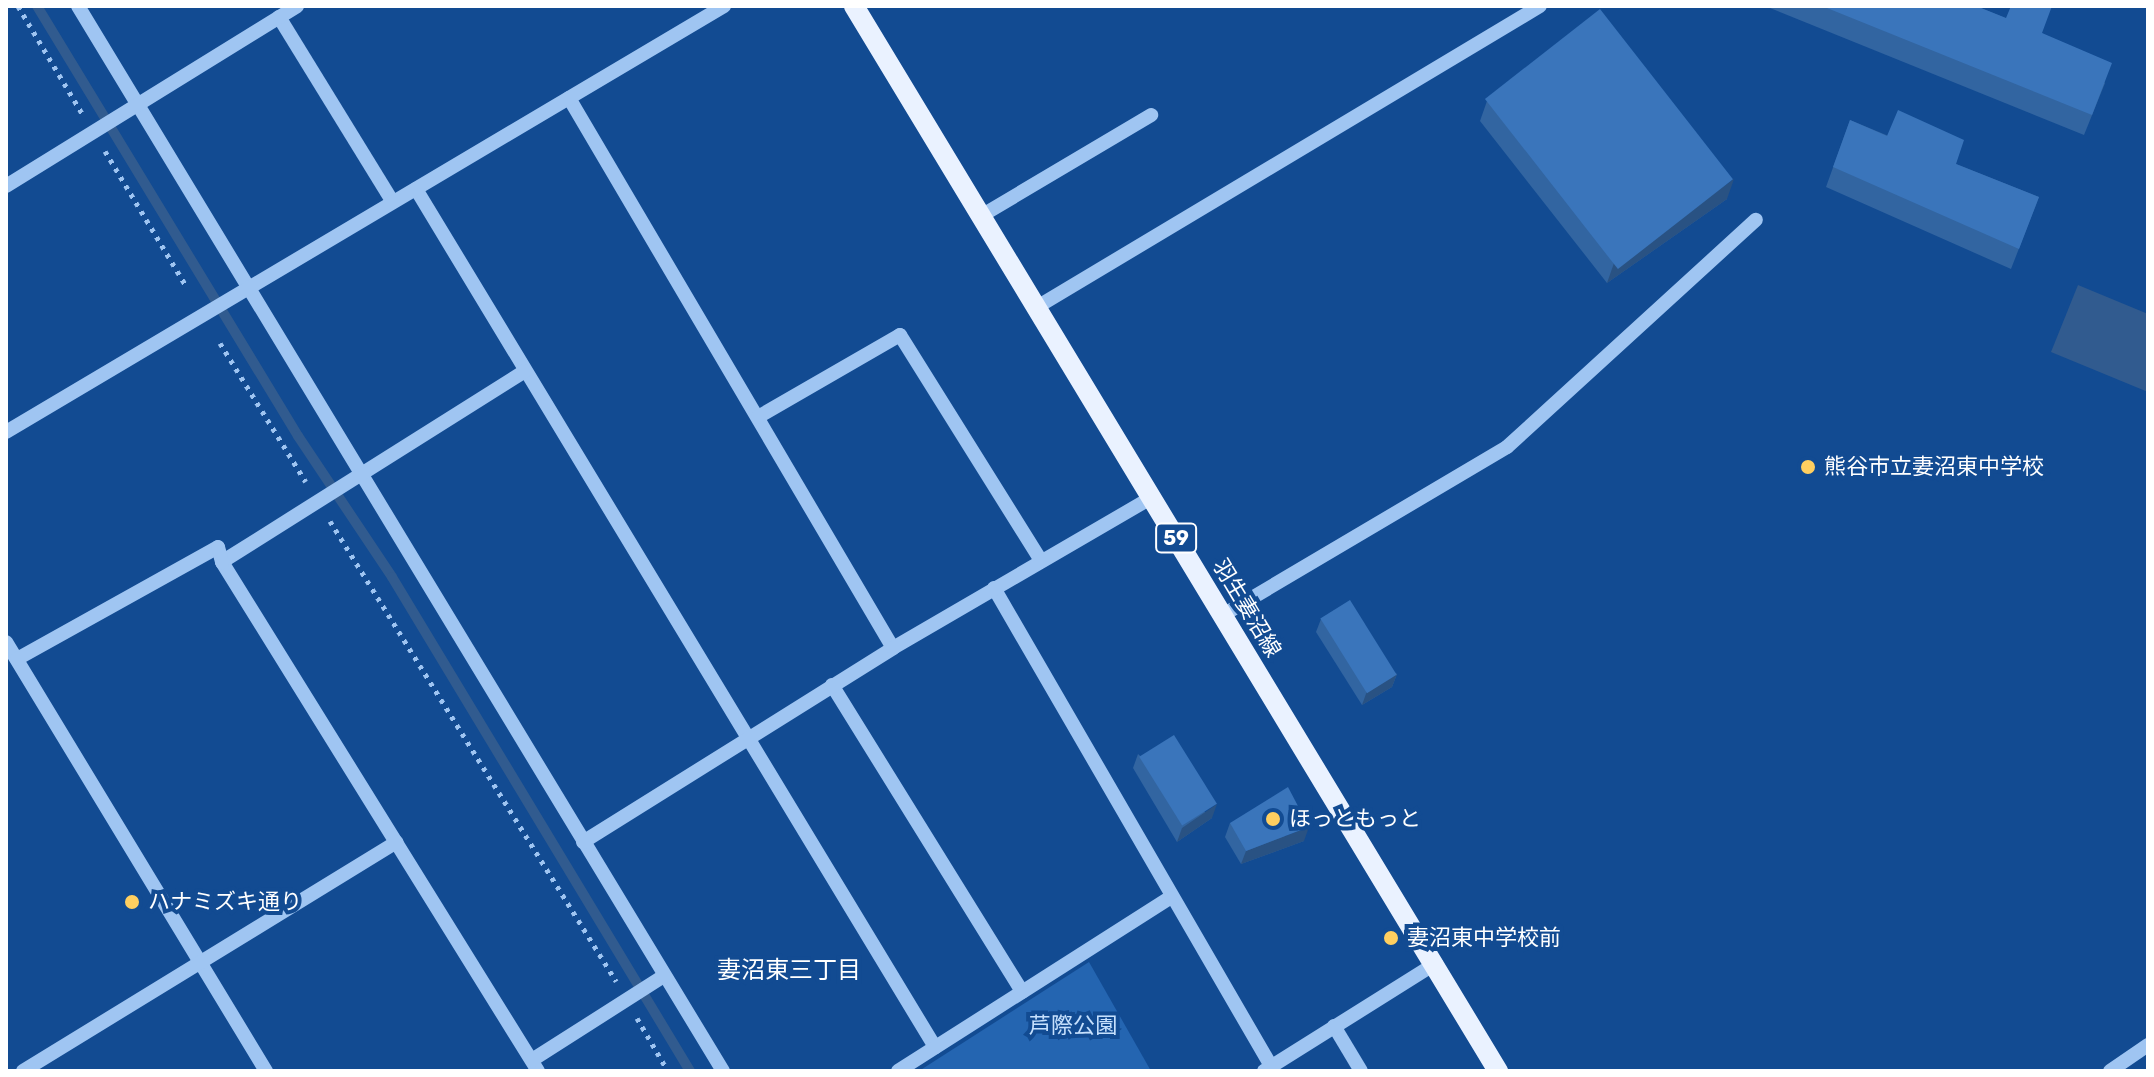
<!DOCTYPE html>
<html>
<head>
<meta charset="utf-8">
<style>
  body { margin:0 }
  #map { position:relative; width:2154px; height:1077px; overflow:hidden; background:#124b92; font-family:Rubik,"Noto Sans JP",sans-serif }
  div>[style] { position:absolute }
  .green>* { inset:0; background:#2465b1 }
  .water>* { inset:0; background:#315b8f }
  .stream>* { height:10px; margin:-5px; padding:0 5px; transform-origin:5px; border-radius:5px; background:#315b8f }
  .path>* { height:5px; margin-top:-2.5px; transform-origin:0; background:repeating-linear-gradient(90deg,#9fc5f2 0 4px,transparent 0 10px) }
  .minor>* { height:14px; margin:-7px; padding:0 7px; transform-origin:7px; border-radius:7px; background:#9fc5f2 }
  .major>* { height:20px; margin:-10px; padding:0 10px; transform-origin:10px; border-radius:10px; background:#eaf2ff }
  .wall>* { inset:0; background:#3265a1 }
  .shaded-wall>* { inset:0; background:#295283 }
  .building>* { inset:0; background:#3a75bb; transform-origin:0 0 }
  .dots>* { width:22px; height:22px; translate:-50% -50%; box-sizing:border-box; border:4px solid #124b92; border-radius:50% }
  span { translate:-50% -50%; white-space:nowrap; text-align:center; line-height:1.15; -webkit-text-stroke:8px #124b92; paint-order:stroke }
  .shield-label span { padding:2px 6px; background:#124b92; border:2px solid; border-radius:6px; -webkit-text-stroke-width:0 }
  .shield-label { font-size:20px; color:#fff; font-weight:700 }
  .poi-label { font-size:22px; color:#fff }
  .left { translate:0 -50%; text-align:left }
  .street-label { font-size:22px; color:#fff }
  .park-label { font-size:22px; color:#c6e0fd }
  .neighbourhood-label { font-size:24px; color:#fff }
  .frame { position:absolute; inset:0; border:8px solid #fff; pointer-events:none }
</style>
</head>
<body>
<div id="map">
  <div class="green">
    <i style="clip-path:polygon(1089px 962px,1151px 1071px,919px 1071px)"></i>
  </div>
  <div class="water">
    <i style="clip-path:polygon(2078px 285px,2148px 314px,2148px 392px,2051px 352px)"></i>
  </div>
  <div class="stream">
    <i style="left:37px;top:6px;width:503px;rotate:58.74deg"></i>
    <i style="left:298px;top:436px;width:169px;rotate:56.3deg"></i>
    <i style="left:392px;top:577px;width:577px;rotate:58.9deg"></i>
  </div>
  <div class="path">
    <i style="left:18px;top:6px;width:127px;rotate:59.2deg"></i>
    <i style="left:105px;top:151px;width:155px;rotate:59deg"></i>
    <i style="left:220px;top:343px;width:163px;rotate:58.3deg"></i>
    <i style="left:330px;top:521px;width:542px;rotate:58.13deg"></i>
    <i style="left:637px;top:1018px;width:61px;rotate:59.7deg"></i>
  </div>
  <div class="minor">
    <i style="left:78px;top:6px;width:1245px;rotate:58.8deg"></i>
    <i style="left:279px;top:17px;width:217px;rotate:58.4deg"></i>
    <i style="left:569px;top:98px;width:638px;rotate:59.5deg"></i>
    <i style="left:6px;top:186px;width:342px;rotate:-31.7deg"></i>
    <i style="left:416px;top:189px;width:1003px;rotate:58.83deg"></i>
    <i style="left:981px;top:216px;width:198px;rotate:-30.7deg"></i>
    <i style="left:1037px;top:307px;width:586px;rotate:-30.9deg"></i>
    <i style="left:525px;top:371px;width:358px;rotate:147.8deg"></i>
    <i style="left:222px;top:562px;width:599px;rotate:58.17deg"></i>
    <i style="left:758px;top:417px;width:164px;rotate:-30deg"></i>
    <i style="left:900px;top:335px;width:264px;rotate:58deg"></i>
    <i style="left:6px;top:432px;width:835px;rotate:-30.68deg"></i>
    <i style="left:994px;top:588px;width:552px;rotate:59.91deg"></i>
    <i style="left:1223px;top:615px;width:330px;rotate:-30.6deg"></i>
    <i style="left:1507px;top:447px;width:337px;rotate:-42.4deg"></i>
    <i style="left:6px;top:642px;width:502px;rotate:58.78deg"></i>
    <i style="left:17px;top:659px;width:230px;rotate:-29.1deg"></i>
    <i style="left:218px;top:547px;width:16px;rotate:75deg"></i>
    <i style="left:832px;top:685px;width:361px;rotate:58.2deg"></i>
    <i style="left:583px;top:842px;width:366px;rotate:-32deg"></i>
    <i style="left:893px;top:648px;width:298px;rotate:-30.2deg"></i>
    <i style="left:1334px;top:1026px;width:52px;rotate:59deg"></i>
    <i style="left:532px;top:1060px;width:156px;rotate:-32.5deg"></i>
    <i style="left:23px;top:1071px;width:438px;rotate:-31.5deg"></i>
    <i style="left:898px;top:1071px;width:322px;rotate:-32.5deg"></i>
    <i style="left:1264px;top:1071px;width:203px;rotate:-32.1deg"></i>
    <i style="left:2110px;top:1071px;width:46px;rotate:-34.4deg"></i>
  </div>
  <div class="major">
    <i style="left:854px;top:6px;width:1245px;rotate:58.84deg"></i>
  </div>
  <div class="wall">
    <i style="clip-path:polygon(1765px 6px,1976px 6px,2042px 33px,2105px 83px,2084px 135px)"></i>
    <i style="clip-path:polygon(1487px 101px,1727px 199px,1607px 283px,1480px 121px)"></i>
    <i style="clip-path:polygon(1850px 120px,1956px 164px,2039px 197px,2011px 269px,1826px 187px)"></i>
    <i style="clip-path:polygon(1321px 619px,1397px 674px,1392px 687px,1362px 705px,1316px 632px)"></i>
    <i style="clip-path:polygon(1138px 754px,1212px 818px,1177px 842px,1133px 768px)"></i>
    <i style="clip-path:polygon(1230px 823px,1304px 841px,1241px 864px,1225px 837px)"></i>
  </div>
  <div class="shaded-wall">
    <i style="clip-path:polygon(1734px 179px,1727px 199px,1607px 283px,1614px 263px)"></i>
    <i style="clip-path:polygon(1397px 674px,1392px 687px,1362px 705px,1367px 691px)"></i>
    <i style="clip-path:polygon(1217px 804px,1212px 818px,1177px 842px,1182px 828px)"></i>
    <i style="clip-path:polygon(1309px 827px,1304px 841px,1241px 864px,1246px 851px)"></i>
  </div>
  <div class="building">
    <i style="clip-path:polygon(1822px 6px,1976px 6px,2006px 18px,2011px 6px,2052px 6px,2042px 33px,2112px 63px,2092px 115px)"></i>
    <i style="left:1600px;top:9px;width:216px;height:146px;rotate:52deg"></i>
    <i style="clip-path:polygon(1898px 110px,1964px 140px,1956px 164px,2039px 197px,2019px 249px,1833px 167px,1850px 120px,1887px 136px)"></i>
    <i style="left:1350px;top:600px;width:88px;height:35px;rotate:58deg"></i>
    <i style="left:1174px;top:735px;width:81px;height:41px;rotate:58deg"></i>
    <i style="clip-path:polygon(1288px 787px,1309px 827px,1246px 851px,1230px 823px)"></i>
  </div>
  <div class="dots">
    <i style="left:1808px;top:467px;background:#ffcf60"></i>
    <i style="left:1273px;top:819px;background:#ffcf60"></i>
    <i style="left:132px;top:902px;background:#ffcf60"></i>
    <i style="left:1391px;top:938px;background:#ffcf60"></i>
  </div>
  <div class="shield-label">
    <span style="left:1176px;top:538px">59</span>
  </div>
  <div class="poi-label">
    <span class="left" style="left:1824px;top:467px">熊谷市立妻沼東中学校</span>
    <span class="left" style="left:1289px;top:819px">ほっともっと</span>
    <span class="left" style="left:148px;top:902px">ハナミズキ通り</span>
    <span class="left" style="left:1407px;top:938px">妻沼東中学校前</span>
  </div>
  <div class="street-label">
    <span style="left:1247px;top:608px;rotate:59deg">羽生妻沼線</span>
  </div>
  <div class="park-label">
    <span style="left:1073px;top:1026px">芦際公園</span>
  </div>
  <div class="neighbourhood-label">
    <span style="left:789px;top:971px">妻沼東三丁目</span>
  </div>
  <div class="frame"></div>
</div>
</body>
</html>
